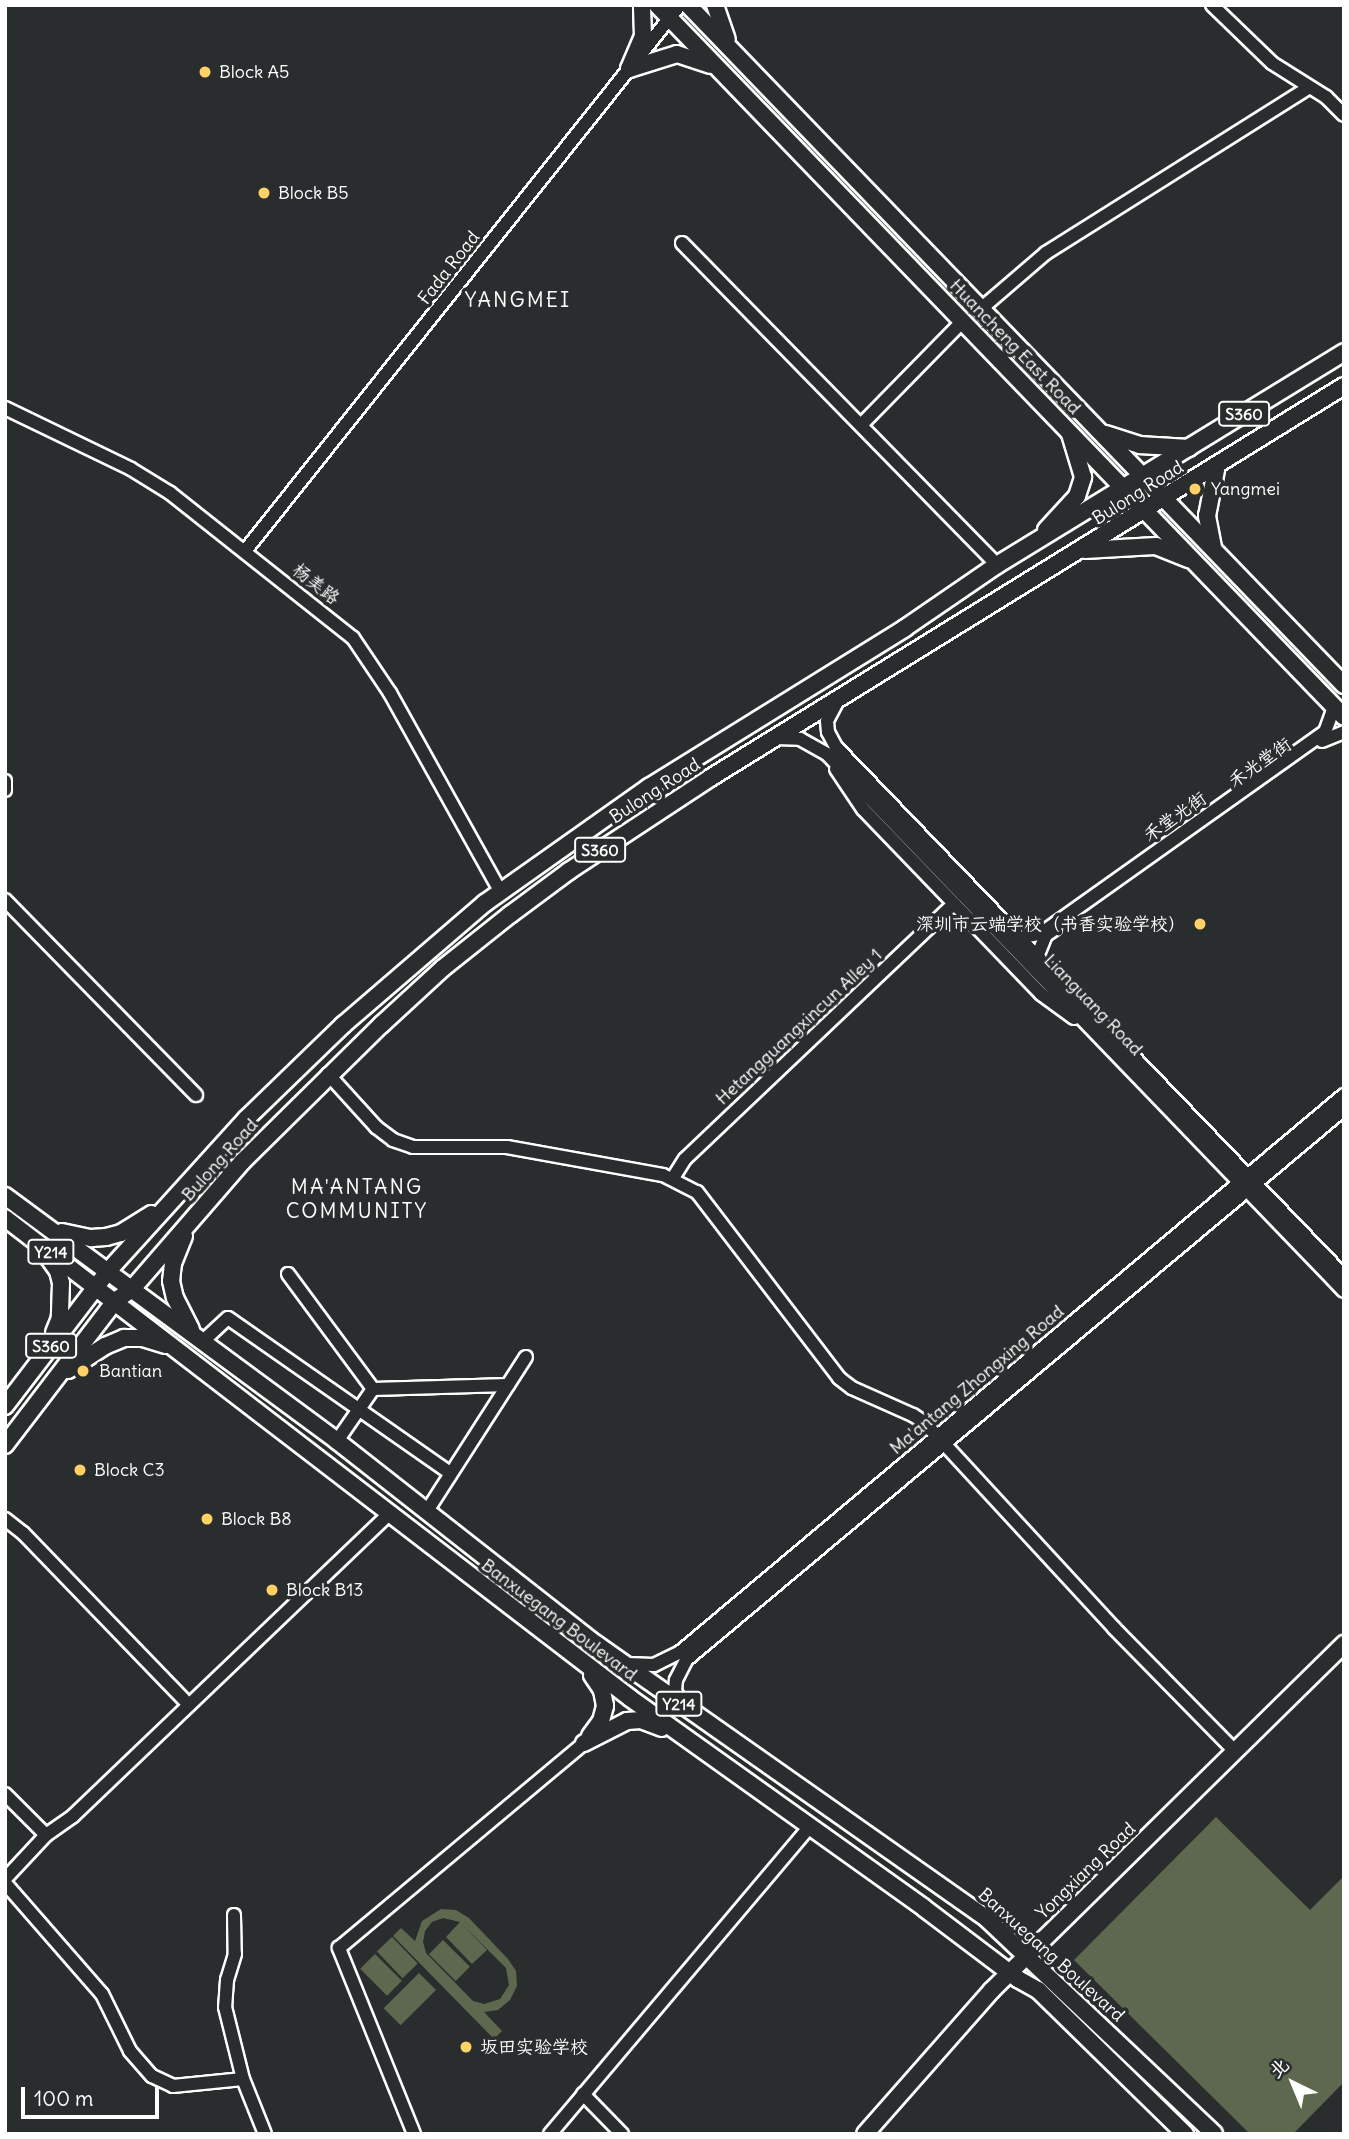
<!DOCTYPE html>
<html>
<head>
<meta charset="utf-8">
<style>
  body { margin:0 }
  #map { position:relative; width:1349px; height:2139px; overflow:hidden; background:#2a2d2e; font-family:Delius,"LXGW WenKai TC",sans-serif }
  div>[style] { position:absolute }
  .green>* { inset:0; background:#5d684f; transform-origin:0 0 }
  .roads { filter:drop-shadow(2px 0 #fff) drop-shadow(-2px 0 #fff) drop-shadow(0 2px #fff) drop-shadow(0 -2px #fff) }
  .minor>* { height:12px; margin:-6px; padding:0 6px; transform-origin:6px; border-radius:6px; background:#2a2d2e }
  .major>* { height:16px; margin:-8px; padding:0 8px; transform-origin:8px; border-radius:8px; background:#2a2d2e }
  .dots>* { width:19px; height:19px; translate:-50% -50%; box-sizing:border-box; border:4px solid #2a2d2e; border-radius:50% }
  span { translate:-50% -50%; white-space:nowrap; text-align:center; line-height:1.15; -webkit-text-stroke:7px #2a2d2e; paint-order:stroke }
  .shield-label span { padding:2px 5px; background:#2a2d2e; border:2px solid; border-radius:5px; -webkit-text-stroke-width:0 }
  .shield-label { font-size:16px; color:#fff; font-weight:700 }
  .poi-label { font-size:18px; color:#fff }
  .left { translate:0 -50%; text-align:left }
  .right { translate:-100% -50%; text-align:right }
  .street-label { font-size:18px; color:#fff }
  .quarter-label { font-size:21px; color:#fff; letter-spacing:2px }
  .frame { position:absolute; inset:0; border:7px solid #fff; pointer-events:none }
  .north { position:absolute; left:1258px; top:2048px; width:70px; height:70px; -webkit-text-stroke:5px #2a2d2e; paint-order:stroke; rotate:317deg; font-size:19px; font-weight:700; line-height:28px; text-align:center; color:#fff }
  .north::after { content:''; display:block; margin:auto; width:24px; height:32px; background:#fff; clip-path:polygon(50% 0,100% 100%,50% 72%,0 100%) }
  .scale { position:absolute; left:21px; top:2087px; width:138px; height:32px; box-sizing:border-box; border:4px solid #fff; border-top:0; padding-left:9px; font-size:21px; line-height:24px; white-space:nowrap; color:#fff; -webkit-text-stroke:5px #2a2d2e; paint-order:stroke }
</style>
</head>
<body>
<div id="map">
  <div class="green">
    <i style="clip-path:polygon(1216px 1817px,1310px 1910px,1344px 1876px,1344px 2082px,1293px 2134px,1250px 2134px,1074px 1960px)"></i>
    <i style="clip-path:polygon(evenodd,441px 1909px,456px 1910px,469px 1918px,508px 1959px,516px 1971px,517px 1986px,510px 2000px,498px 2010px,484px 2012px,502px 2031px,494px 2039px,393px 1936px,401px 1928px,415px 1941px,422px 1921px,441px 1909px,443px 1918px,460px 1922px,446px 1937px,472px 1964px,487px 1950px,462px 1924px,506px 1968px,509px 1985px,500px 1999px,484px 2004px,473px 2001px,426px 1953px,423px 1942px,425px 1931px,432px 1922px,443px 1918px)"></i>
    <i style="left:392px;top:1937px;width:37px;height:21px;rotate:46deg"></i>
    <i style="left:443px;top:1940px;width:38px;height:20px;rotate:45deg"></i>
    <i style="left:375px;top:1954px;width:38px;height:21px;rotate:45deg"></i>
    <i style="left:419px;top:1973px;width:24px;height:50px;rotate:45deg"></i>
  </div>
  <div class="roads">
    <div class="minor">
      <i style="left:1212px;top:5px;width:83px;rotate:44deg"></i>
      <i style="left:1272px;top:63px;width:64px;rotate:32.2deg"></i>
      <i style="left:1326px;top:97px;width:25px;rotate:45deg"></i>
      <i style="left:682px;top:243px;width:450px;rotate:45.6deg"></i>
      <i style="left:982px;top:308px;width:84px;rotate:-40.7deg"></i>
      <i style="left:1046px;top:253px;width:310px;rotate:-32.2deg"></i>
      <i style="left:5px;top:408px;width:140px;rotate:25.8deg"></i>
      <i style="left:131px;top:469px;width:46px;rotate:31.6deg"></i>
      <i style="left:170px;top:493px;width:233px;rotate:38.4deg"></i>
      <i style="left:353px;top:638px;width:66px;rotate:56.1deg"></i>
      <i style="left:390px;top:693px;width:227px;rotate:60.9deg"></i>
      <i style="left:861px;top:425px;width:146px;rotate:-45.6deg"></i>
      <i style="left:245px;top:551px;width:698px;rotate:-51.46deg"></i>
      <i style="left:837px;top:702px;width:21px;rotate:118deg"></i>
      <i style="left:827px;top:721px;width:11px;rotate:85deg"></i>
      <i style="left:828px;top:732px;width:17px;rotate:62deg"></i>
      <i style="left:836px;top:747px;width:733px;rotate:46.16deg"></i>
      <i style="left:775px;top:738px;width:25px;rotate:2deg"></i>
      <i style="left:800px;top:739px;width:31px;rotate:29deg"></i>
      <i style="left:827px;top:754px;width:745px;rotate:46.09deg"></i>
      <i style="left:1322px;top:741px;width:24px;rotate:-22deg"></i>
      <i style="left:836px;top:769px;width:48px;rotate:56deg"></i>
      <i style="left:863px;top:809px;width:257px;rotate:46.1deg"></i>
      <i style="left:1041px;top:994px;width:41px;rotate:36deg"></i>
      <i style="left:5px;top:781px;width:9px;rotate:90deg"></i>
      <i style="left:5px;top:900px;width:273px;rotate:45.6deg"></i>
      <i style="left:1019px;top:938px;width:24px;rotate:-12deg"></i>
      <i style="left:1042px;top:933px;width:347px;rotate:-35.4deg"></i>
      <i style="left:1325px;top:732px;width:27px;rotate:-70deg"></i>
      <i style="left:1037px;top:957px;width:24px;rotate:-68deg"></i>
      <i style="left:1046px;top:935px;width:11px;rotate:-34deg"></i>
      <i style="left:328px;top:1074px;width:72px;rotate:47.8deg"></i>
      <i style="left:376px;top:1127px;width:21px;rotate:37deg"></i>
      <i style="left:393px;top:1140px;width:21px;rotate:19deg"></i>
      <i style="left:413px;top:1147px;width:94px"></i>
      <i style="left:507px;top:1147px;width:158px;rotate:10.2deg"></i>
      <i style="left:663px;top:1175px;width:38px;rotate:27deg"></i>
      <i style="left:697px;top:1192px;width:234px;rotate:52.6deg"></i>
      <i style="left:839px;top:1378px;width:16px;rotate:38deg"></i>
      <i style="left:852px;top:1388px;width:67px;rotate:23.9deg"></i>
      <i style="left:913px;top:1415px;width:14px;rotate:34deg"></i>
      <i style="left:925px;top:1423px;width:279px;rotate:47.3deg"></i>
      <i style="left:1114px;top:1628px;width:173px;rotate:45.5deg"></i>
      <i style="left:673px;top:1178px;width:22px;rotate:-58deg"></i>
      <i style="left:685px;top:1159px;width:371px;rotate:-43.5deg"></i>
      <i style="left:288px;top:1274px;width:143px;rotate:53.5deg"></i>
      <i style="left:373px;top:1389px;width:135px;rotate:-1.7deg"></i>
      <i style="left:202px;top:1342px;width:35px;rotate:-43deg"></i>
      <i style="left:228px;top:1318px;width:271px;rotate:34.9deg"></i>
      <i style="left:337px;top:1441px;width:63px;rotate:-55.3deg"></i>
      <i style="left:427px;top:1511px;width:183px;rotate:-57.3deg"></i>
      <i style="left:5px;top:1519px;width:23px;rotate:38deg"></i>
      <i style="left:23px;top:1533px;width:239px;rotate:46deg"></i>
      <i style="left:627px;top:1664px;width:27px;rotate:2deg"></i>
      <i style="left:654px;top:1665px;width:28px;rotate:-26deg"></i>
      <i style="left:679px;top:1653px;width:868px;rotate:-40deg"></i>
      <i style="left:682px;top:1703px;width:14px;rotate:-120deg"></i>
      <i style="left:675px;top:1691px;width:11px;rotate:-85deg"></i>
      <i style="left:676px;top:1680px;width:22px;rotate:-63deg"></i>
      <i style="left:686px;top:1660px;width:858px;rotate:-39.94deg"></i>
      <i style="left:5px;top:1794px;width:58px;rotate:45deg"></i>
      <i style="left:5px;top:1879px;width:60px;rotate:-47deg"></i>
      <i style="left:46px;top:1835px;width:33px;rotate:-35deg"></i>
      <i style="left:73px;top:1816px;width:437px;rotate:-43.7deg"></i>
      <i style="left:5px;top:1883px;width:147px;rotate:48.9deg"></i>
      <i style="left:102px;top:1994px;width:64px;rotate:63.8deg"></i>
      <i style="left:130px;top:2051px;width:33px;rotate:49deg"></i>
      <i style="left:152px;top:2076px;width:23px;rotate:25deg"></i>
      <i style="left:173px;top:2086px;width:70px;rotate:-5.7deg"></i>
      <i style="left:234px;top:1915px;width:39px;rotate:89deg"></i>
      <i style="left:235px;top:1954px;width:27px;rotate:107deg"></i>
      <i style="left:227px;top:1980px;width:27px;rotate:94deg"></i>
      <i style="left:225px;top:2007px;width:74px;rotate:76deg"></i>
      <i style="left:243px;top:2079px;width:59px;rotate:68.2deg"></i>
      <i style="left:583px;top:2094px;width:56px;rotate:45.7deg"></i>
      <i style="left:414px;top:2134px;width:201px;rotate:-112deg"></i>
      <i style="left:339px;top:1948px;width:319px;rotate:-39.9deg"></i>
      <i style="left:550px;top:2134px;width:402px;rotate:-49.8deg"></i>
    </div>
    <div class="major">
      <i style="left:657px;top:5px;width:989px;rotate:46.02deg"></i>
      <i style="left:688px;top:5px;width:945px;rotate:46.03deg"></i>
      <i style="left:715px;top:5px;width:36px;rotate:71deg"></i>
      <i style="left:629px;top:69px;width:50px;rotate:-17.4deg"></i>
      <i style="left:677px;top:54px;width:35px;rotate:18deg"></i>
      <i style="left:629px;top:69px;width:36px;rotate:-67deg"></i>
      <i style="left:643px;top:36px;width:31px;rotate:-92deg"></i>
      <i style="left:1106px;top:434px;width:36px;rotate:18deg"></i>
      <i style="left:1140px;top:445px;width:49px;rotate:3.5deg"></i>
      <i style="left:1046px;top:530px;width:46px;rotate:-47.6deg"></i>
      <i style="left:1077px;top:496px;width:20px;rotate:-72deg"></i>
      <i style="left:1083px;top:477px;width:45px;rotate:-106.8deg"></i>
      <i style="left:1213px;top:547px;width:32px;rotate:-101deg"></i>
      <i style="left:1207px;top:516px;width:52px;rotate:-78.9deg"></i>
      <i style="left:1085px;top:550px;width:71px;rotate:-3.2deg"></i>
      <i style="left:1156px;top:546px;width:35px;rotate:22deg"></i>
      <i style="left:5px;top:1196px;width:413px;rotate:36.4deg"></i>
      <i style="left:337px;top:1441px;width:329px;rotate:38.1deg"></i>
      <i style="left:596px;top:1644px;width:479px;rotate:35.1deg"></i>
      <i style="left:988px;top:1920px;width:311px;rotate:43.4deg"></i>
      <i style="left:5px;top:1218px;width:788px;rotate:37.52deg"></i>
      <i style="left:630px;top:1698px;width:361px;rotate:35.5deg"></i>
      <i style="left:924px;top:1908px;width:118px;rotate:37.1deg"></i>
      <i style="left:1018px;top:1979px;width:23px;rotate:29deg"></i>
      <i style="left:1038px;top:1990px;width:206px;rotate:44.4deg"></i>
      <i style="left:62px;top:1232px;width:30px;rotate:12deg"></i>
      <i style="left:91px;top:1238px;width:15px;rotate:-4deg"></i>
      <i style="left:106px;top:1237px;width:16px;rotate:-15deg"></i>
      <i style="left:121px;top:1233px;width:36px;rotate:-32deg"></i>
      <i style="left:184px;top:1236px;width:29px;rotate:112deg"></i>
      <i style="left:173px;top:1263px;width:18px;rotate:96deg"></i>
      <i style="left:171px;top:1281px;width:17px;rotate:77deg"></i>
      <i style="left:175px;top:1298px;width:35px;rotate:63deg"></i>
      <i style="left:45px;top:1253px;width:22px;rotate:54deg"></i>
      <i style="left:58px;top:1271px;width:12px;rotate:76deg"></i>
      <i style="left:61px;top:1283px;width:35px;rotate:92deg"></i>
      <i style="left:60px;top:1318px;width:16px;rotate:112deg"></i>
      <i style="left:68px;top:1370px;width:44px;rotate:-33deg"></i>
      <i style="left:105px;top:1346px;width:21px;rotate:-23deg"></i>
      <i style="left:124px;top:1338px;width:19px"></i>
      <i style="left:143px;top:1338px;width:24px;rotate:17deg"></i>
      <i style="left:5px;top:1406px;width:171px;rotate:-52.6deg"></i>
      <i style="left:109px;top:1270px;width:205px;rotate:-47.8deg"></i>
      <i style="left:247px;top:1118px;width:134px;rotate:-44.1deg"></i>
      <i style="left:343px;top:1025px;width:187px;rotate:-40.7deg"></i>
      <i style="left:485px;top:903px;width:201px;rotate:-35.3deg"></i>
      <i style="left:649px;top:787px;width:301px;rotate:-31.8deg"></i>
      <i style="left:905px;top:628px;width:112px;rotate:-34.4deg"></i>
      <i style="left:997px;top:565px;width:407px;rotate:-31.5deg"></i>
      <i style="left:5px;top:1445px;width:181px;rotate:-52.6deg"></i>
      <i style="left:115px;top:1301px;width:21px;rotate:-35deg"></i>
      <i style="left:132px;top:1289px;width:169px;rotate:-49.1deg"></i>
      <i style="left:243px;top:1161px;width:194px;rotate:-44.6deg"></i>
      <i style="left:381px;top:1025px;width:84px;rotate:-42.6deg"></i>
      <i style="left:443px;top:968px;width:87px;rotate:-38.5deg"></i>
      <i style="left:511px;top:914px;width:72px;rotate:-36.6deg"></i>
      <i style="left:569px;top:871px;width:169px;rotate:-33.4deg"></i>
      <i style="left:710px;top:778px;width:745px;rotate:-31.73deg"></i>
      <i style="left:590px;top:1736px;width:19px;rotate:-54deg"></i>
      <i style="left:601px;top:1721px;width:16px;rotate:-75deg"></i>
      <i style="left:605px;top:1706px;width:16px;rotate:-101deg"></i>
      <i style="left:602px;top:1690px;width:18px;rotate:-124deg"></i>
      <i style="left:584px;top:1743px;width:48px;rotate:-27.1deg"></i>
      <i style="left:627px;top:1721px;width:14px;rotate:-4deg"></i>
      <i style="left:641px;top:1720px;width:22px;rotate:21deg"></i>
      <i style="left:865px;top:2134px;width:192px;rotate:-48.6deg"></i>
      <i style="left:992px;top:1990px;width:494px;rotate:-44.5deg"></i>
    </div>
  </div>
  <div class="dots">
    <i style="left:205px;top:72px;background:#ffd166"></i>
    <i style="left:264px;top:193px;background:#ffd166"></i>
    <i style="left:1195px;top:489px;background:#ffd166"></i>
    <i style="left:1200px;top:924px;background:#ffd166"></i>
    <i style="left:83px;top:1371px;background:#ffd166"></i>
    <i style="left:80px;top:1470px;background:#ffd166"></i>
    <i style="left:207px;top:1519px;background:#ffd166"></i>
    <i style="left:272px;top:1590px;background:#ffd166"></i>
    <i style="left:466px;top:2047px;background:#ffd166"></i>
  </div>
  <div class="shield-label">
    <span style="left:1244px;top:414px">S360</span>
    <span style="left:600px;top:850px">S360</span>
    <span style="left:51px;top:1252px">Y214</span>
    <span style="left:51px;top:1346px">S360</span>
    <span style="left:679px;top:1704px">Y214</span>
  </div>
  <div class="poi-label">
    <span class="left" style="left:219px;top:72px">Block A5</span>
    <span class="left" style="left:278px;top:193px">Block B5</span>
    <span class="left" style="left:1211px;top:489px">Yangmei</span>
    <span class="right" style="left:1186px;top:924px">深圳市云端学校（书香实验学校）</span>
    <span class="left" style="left:99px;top:1371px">Bantian</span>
    <span class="left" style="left:94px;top:1470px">Block C3</span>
    <span class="left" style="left:221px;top:1519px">Block B8</span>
    <span class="left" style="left:286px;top:1590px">Block B13</span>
    <span class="left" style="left:480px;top:2047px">坂田实验学校</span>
  </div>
  <div class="street-label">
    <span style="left:449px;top:268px;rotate:-52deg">Fada Road</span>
    <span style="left:1015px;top:347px;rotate:46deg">Huancheng East Road</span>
    <span style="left:1138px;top:493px;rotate:-32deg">Bulong Road</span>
    <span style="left:316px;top:584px;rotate:38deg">杨美路</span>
    <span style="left:1260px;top:763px;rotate:-35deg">禾光堂街</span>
    <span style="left:655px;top:791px;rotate:-33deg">Bulong Road</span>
    <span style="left:1175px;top:817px;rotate:-35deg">禾堂光街</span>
    <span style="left:1093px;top:1005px;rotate:46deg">Lianguang Road</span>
    <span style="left:799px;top:1027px;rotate:-43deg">Hetangguangxincun Alley 1</span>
    <span style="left:220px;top:1160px;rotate:-48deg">Bulong Road</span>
    <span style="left:977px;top:1380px;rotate:-40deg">Ma'antang Zhongxing Road</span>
    <span style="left:559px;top:1620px;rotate:37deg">Banxuegang Boulevard</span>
    <span style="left:1086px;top:1871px;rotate:-44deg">Yongxiang Road</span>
    <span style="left:1051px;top:1955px;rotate:42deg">Banxuegang Boulevard</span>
  </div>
  <div class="quarter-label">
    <span style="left:518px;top:300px">YANGMEI</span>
    <span style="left:357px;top:1199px">MA'ANTANG<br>COMMUNITY</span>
  </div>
  <div class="frame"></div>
  <div class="north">北</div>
  <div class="scale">100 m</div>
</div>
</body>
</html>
